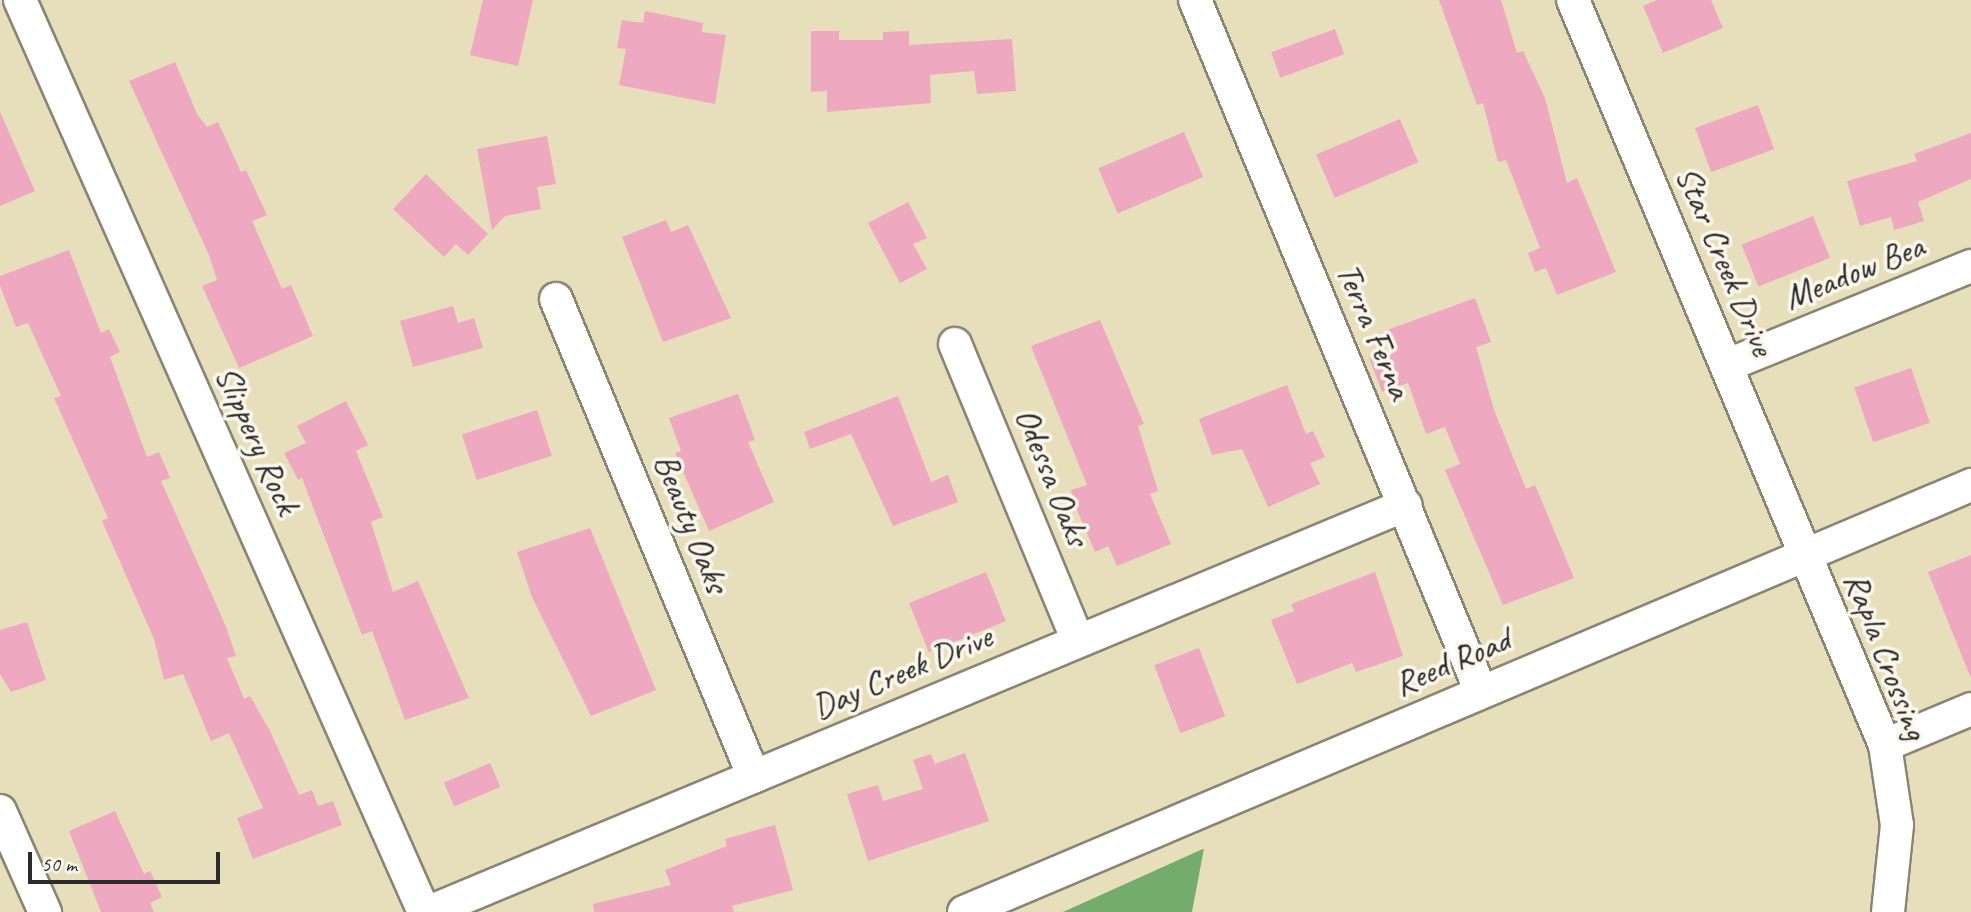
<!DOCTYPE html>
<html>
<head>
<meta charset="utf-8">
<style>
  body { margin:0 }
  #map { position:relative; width:1971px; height:912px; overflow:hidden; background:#e7dfbb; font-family:Caveat,sans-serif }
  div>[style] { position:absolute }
  .forest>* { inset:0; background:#73ac6c }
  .building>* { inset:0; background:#eea8c0; transform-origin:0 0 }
  .roads { filter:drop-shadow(2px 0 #898573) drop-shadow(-2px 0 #898573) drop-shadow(0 2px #898573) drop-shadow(0 -2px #898573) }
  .minor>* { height:32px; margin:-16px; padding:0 16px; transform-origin:16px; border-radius:16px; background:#fff }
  span { translate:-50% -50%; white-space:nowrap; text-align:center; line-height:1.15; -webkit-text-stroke:7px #fbf7ec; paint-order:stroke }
  .street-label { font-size:35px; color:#2b2b2b }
  .scale { position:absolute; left:28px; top:852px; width:192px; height:32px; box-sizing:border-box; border:4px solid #2b2b2b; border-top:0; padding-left:9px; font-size:21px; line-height:24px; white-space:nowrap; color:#2b2b2b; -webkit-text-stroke:5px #fbf7ec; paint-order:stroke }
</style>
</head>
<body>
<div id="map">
  <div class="forest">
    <i style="clip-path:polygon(1204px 848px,1192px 912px,1063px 912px,1205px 848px)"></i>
  </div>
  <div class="building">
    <i style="clip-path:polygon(483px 0,533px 0,518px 66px,470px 55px)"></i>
    <i style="clip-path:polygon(1439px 0,1501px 0,1517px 53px,1523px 51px,1545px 98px,1567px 183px,1577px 178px,1616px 272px,1557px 295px,1546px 268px,1535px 272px,1528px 253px,1540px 248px,1506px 160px,1498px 162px,1483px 103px,1477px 105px)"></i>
    <i style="clip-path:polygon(1657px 0,1711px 0,1723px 28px,1663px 53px,1643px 6px)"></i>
    <i style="clip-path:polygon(645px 11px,703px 23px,702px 32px,726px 35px,715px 104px,619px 85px,626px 49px,617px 48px,622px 20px,643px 23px)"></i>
    <i style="left:1335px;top:29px;width:27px;height:68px;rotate:70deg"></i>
    <i style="clip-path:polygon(811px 31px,839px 31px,839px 40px,883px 40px,883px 32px,909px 31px,909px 45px,1012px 39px,1016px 91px,977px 94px,974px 71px,930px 75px,931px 103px,827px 112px,827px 91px,811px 92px)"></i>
    <i style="clip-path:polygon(175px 62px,197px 114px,207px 127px,218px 122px,241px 172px,246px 170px,267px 215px,252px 221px,282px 289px,291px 285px,313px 336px,239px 368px,202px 286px,217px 280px,209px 255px,129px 81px)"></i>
    <i style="left:1758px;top:105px;width:47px;height:67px;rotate:70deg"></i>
    <i style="clip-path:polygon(0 112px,35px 191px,0 206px)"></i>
    <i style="left:1400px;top:119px;width:47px;height:91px;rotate:67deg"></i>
    <i style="left:1184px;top:132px;width:49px;height:93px;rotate:67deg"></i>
    <i style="clip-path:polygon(1971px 133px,1971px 179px,1918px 202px,1924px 221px,1894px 230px,1891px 217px,1860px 226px,1847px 181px,1917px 161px,1914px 154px)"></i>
    <i style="clip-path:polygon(547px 136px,556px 184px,537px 187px,541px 209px,505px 216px,492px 230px,477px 149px)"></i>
    <i style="clip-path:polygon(426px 174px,488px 234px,468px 255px,456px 244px,444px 257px,393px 209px)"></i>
    <i style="clip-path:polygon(908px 202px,927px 238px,913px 244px,927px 269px,900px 283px,868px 223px)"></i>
    <i style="left:1813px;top:216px;width:45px;height:77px;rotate:68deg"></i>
    <i style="clip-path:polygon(666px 220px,671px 232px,688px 225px,731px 318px,663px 342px,622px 237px)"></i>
    <i style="clip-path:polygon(69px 250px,101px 333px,109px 329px,120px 352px,110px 357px,147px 457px,159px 452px,170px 478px,161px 481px,225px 624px,236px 656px,227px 658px,244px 699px,250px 696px,270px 731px,299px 795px,312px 790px,318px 806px,333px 801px,342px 825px,253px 859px,237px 818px,263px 808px,229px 733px,211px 741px,183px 674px,164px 680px,154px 639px,102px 521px,108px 518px,54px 398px,61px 396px,28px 323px,16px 327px,0 286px,0 276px)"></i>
    <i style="clip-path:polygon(1475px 298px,1491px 342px,1476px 347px,1494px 410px,1526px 489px,1535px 485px,1574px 578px,1503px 605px,1445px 470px,1460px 464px,1445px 427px,1426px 434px,1408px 383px,1382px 392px,1369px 358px,1394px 349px,1387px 330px)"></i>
    <i style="clip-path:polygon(453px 306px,458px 323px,474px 318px,483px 348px,413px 367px,400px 321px)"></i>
    <i style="clip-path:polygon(1100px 320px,1144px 424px,1138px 426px,1158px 491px,1150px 494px,1171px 544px,1117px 566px,1108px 546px,1095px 552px,1077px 510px,1071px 490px,1087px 485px,1031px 346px)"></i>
    <i style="left:1911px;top:368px;width:58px;height:60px;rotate:71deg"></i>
    <i style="clip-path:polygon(1287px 385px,1306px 434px,1313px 431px,1325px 457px,1310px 463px,1320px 484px,1268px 507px,1242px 449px,1212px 455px,1199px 419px)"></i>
    <i style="clip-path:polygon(738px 394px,755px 440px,748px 442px,774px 502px,709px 531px,675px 453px,681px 451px,669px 418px)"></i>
    <i style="clip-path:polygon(898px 396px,931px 482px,948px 475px,958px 502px,893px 526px,851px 434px,810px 449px,804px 432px)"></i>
    <i style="clip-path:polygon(346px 401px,368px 445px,356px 451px,383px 517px,371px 522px,393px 592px,418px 581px,469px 698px,405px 720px,372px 631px,362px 635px,302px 478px,298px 480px,284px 453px,306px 443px,297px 426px)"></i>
    <i style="left:537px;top:410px;width:48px;height:79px;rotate:72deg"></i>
    <i style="clip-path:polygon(590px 528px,656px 690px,591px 716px,532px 597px,517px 552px)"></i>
    <i style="clip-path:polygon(1971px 555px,1971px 676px,1970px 676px,1928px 572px)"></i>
    <i style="left:986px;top:572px;width:53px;height:83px;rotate:68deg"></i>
    <i style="clip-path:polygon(1375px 572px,1403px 656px,1356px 672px,1352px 663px,1297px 684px,1271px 620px,1294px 611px,1291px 604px)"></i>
    <i style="clip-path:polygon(27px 622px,46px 680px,11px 692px,0 674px,0 630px)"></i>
    <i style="left:1199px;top:648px;width:73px;height:48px;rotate:69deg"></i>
    <i style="clip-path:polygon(965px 753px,989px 821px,868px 861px,847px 794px,878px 785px,883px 801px,923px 789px,913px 760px,931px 754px,935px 764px)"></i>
    <i style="left:490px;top:763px;width:26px;height:50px;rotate:67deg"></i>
    <i style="clip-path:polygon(115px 811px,144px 874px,150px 871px,162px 897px,150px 903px,154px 912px,101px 912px,69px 831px)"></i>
    <i style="clip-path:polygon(775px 825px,793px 890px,732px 906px,734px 912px,594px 912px,593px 904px,671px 885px,665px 870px,727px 846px,725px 839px)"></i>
  </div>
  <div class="roads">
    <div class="minor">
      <i style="left:20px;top:0;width:997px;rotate:66.11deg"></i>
      <i style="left:1195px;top:0;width:749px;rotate:67.54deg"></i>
      <i style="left:1573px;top:0;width:808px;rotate:67.28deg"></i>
      <i style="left:1885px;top:745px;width:81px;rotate:81.5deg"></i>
      <i style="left:1897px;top:825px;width:87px;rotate:95.9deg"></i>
      <i style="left:556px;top:299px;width:517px;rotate:67.5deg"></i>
      <i style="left:955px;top:344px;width:319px;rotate:67.5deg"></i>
      <i style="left:1728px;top:365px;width:262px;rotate:-22.2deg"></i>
      <i style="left:1885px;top:745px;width:93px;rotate:-22.7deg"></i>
      <i style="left:0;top:811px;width:111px;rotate:66deg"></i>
      <i style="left:429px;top:912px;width:1058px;rotate:-22.62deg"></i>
      <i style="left:964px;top:912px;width:1094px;rotate:-22.98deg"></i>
    </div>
  </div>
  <div class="street-label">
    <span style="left:1725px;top:261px;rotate:67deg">Star Creek Drive</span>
    <span style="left:1854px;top:272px;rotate:-22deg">Meadow Bea</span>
    <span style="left:1374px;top:331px;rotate:67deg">Terra Ferna</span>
    <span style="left:257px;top:440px;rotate:66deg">Slippery Rock</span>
    <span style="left:1052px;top:477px;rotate:68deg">Odessa Oaks</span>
    <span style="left:691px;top:523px;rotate:68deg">Beauty Oaks</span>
    <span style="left:1886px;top:656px;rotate:69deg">Rapla Crossing</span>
    <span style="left:1452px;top:662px;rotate:-23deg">Reed Road</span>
    <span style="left:902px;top:672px;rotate:-23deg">Day Creek Drive</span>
  </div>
  <div class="scale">50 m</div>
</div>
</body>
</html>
